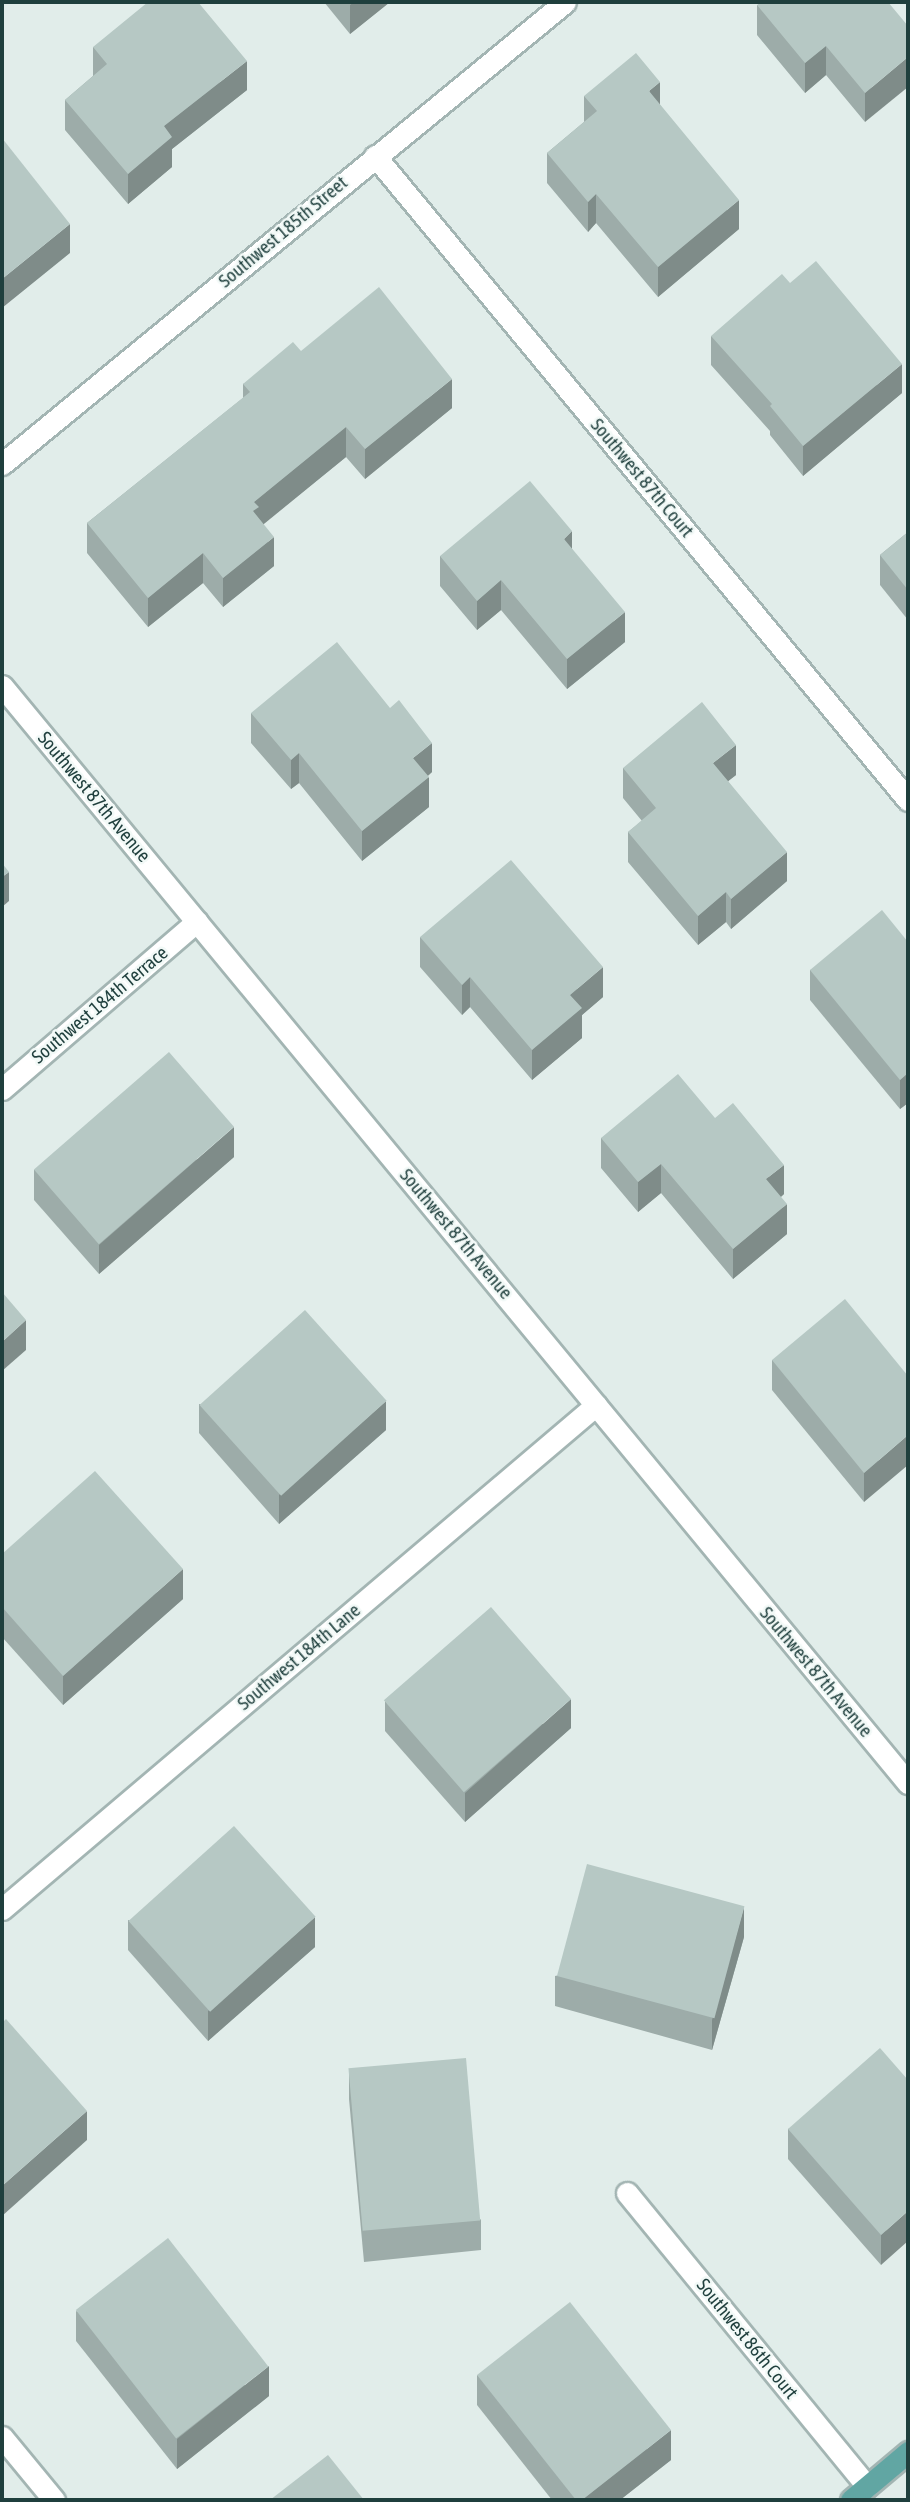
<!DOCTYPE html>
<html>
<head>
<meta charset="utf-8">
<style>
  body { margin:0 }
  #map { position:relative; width:910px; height:2502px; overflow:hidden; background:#e1edea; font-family:"Asap Condensed",sans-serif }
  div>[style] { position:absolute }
  .roads { filter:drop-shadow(2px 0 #a3b5b3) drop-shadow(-2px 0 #a3b5b3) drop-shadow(0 2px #a3b5b3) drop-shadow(0 -2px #a3b5b3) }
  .minor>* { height:21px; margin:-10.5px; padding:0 10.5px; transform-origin:10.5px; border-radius:10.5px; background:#fff }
  .major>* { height:21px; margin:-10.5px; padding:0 10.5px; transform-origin:10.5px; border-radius:10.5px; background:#61a6a3 }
  .wall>* { inset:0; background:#9daca9 }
  .shaded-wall>* { inset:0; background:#7f8c89 }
  .building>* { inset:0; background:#b6c8c4; transform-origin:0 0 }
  span { translate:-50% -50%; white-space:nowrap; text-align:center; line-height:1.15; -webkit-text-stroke:5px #f2f9f7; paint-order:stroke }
  .street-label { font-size:19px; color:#1f3f3d }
  .frame { position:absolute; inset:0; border:4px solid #1f3f3d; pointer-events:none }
</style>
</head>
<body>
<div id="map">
  <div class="roads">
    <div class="minor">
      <i style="left:375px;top:156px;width:836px;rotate:50.39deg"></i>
      <i style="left:2px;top:464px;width:728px;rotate:-39.37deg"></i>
      <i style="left:2px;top:686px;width:1423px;rotate:50.45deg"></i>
      <i style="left:2px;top:1089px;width:257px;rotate:-40.7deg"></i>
      <i style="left:2px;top:1909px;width:779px;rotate:-40.31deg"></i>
      <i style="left:627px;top:2193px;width:379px;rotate:50.7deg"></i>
      <i style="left:2px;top:2437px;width:82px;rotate:50.5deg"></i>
    </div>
    <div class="major">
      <i style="left:851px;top:2500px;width:75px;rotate:-40.1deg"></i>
    </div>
  </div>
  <div class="wall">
    <i style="clip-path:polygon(324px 2px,390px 2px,350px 34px)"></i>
    <i style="clip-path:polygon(888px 2px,865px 122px,826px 75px,805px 93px,757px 35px,757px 5px)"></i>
    <i style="clip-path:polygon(93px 47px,247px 90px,172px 149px,172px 167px,128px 204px,65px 130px,65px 100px,93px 76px)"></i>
    <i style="clip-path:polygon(584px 96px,660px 105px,739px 229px,658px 297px,596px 223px,588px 232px,547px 183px,547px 153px,584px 122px)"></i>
    <i style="clip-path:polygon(711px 336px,902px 393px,803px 476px,770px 435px,770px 431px,711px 365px)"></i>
    <i style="clip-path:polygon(301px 351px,452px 408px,365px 479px,346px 457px,263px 524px,274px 566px,223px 607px,203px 583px,148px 627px,87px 553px,87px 523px,243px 398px,243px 384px)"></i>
    <i style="clip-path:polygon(908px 532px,908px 620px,880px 585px,880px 555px)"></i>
    <i style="clip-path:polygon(572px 549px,625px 642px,567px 689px,501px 610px,477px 630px,440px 586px,440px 556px)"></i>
    <i style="clip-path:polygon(251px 713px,432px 772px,428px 776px,429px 807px,362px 861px,299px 783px,291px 789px,251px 743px)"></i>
    <i style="clip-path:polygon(623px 768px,736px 775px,728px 781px,787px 881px,731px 929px,726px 922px,698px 945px,628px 862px,628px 832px,642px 821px,623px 798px)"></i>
    <i style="clip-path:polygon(420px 937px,603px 997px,582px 1015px,582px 1038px,532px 1080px,470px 1007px,462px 1015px,420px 967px)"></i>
    <i style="clip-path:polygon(908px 942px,908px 1103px,900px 1109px,810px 1000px,810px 970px)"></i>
    <i style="clip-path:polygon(715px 1118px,784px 1194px,781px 1197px,787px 1234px,733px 1279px,661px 1193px,638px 1212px,601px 1168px,601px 1138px)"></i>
    <i style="clip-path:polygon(234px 1157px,99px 1274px,34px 1200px,34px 1170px)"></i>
    <i style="clip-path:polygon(772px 1360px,908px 1376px,864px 1502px,772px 1390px)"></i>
    <i style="clip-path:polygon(199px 1404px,386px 1430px,279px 1524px,199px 1433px)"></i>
    <i style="clip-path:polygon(2px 1554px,183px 1599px,63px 1705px,2px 1637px)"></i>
    <i style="clip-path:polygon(385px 1701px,571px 1728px,465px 1822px,385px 1731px)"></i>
    <i style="clip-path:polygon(128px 1920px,315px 1947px,208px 2041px,128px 1950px)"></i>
    <i style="clip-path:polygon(744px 1937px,712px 2050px,555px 2006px,555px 1976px)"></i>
    <i style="clip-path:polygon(349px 2070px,481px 2220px,481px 2250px,364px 2262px,349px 2099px)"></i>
    <i style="clip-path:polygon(908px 2080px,881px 2265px,788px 2159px,788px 2129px)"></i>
    <i style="clip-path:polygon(76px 2311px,269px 2396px,177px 2469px,76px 2341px)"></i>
    <i style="clip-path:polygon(477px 2375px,671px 2460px,620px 2500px,552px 2500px,477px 2405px)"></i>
  </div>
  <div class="shaded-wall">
    <i style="clip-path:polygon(354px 2px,390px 2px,350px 34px,350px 5px)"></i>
    <i style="clip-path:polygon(826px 46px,826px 75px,805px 93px,805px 63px)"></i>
    <i style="clip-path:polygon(908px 57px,908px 87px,865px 122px,865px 93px)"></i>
    <i style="clip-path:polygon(247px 61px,247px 90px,172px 149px,172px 167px,128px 204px,128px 174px,164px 126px)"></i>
    <i style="clip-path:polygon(660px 82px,660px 111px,649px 91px)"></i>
    <i style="clip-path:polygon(596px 194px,596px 223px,588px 232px,588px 202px)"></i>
    <i style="clip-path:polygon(739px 200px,739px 229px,658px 297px,658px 267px)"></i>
    <i style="clip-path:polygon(70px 224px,70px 253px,2px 308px,2px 322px,2px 279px)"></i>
    <i style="clip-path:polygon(902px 364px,902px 393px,803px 476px,803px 446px)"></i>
    <i style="clip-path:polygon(452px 379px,452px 408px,365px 479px,365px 449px)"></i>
    <i style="clip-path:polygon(346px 427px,346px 457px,259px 528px,253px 511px,254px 502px)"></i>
    <i style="clip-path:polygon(572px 531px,572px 561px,564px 539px)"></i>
    <i style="clip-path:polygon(274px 537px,274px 566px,223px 607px,223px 578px)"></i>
    <i style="clip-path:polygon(203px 553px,203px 583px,148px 627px,148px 598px)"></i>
    <i style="clip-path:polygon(501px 580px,501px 610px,477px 630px,477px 601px)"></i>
    <i style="clip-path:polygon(625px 612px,625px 642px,567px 689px,567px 659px)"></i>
    <i style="clip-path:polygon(432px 743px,432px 772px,413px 788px,413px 758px)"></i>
    <i style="clip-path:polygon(736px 745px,736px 775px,713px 793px,713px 763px)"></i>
    <i style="clip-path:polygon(299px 753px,299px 783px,291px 789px,291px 760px)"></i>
    <i style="clip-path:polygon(429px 777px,429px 807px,362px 861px,362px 831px)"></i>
    <i style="clip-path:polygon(787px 852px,787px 881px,731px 929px,731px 899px)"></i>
    <i style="clip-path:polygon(9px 872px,9px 901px,2px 907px,2px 877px)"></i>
    <i style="clip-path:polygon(726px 892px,726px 922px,698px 945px,698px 916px)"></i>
    <i style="clip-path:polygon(603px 967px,603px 997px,582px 1015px,582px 1038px,532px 1080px,532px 1050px,570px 995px)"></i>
    <i style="clip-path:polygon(470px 977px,470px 1007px,462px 1015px,462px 985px)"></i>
    <i style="clip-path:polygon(908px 1073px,908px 1103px,900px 1109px,900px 1080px)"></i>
    <i style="clip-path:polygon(234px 1127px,234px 1157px,99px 1274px,99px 1245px)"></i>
    <i style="clip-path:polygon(661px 1164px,661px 1193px,638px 1212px,638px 1182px)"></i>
    <i style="clip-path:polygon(784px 1165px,784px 1194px,766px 1209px,766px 1179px)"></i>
    <i style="clip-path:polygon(787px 1204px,787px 1234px,733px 1279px,733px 1249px)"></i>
    <i style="clip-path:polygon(26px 1320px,26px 1350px,2px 1371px,2px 1342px)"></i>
    <i style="clip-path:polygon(386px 1401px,386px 1430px,279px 1524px,279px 1495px)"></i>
    <i style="clip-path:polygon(908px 1435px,908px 1465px,864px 1502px,864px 1473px)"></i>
    <i style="clip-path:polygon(183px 1569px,183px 1599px,63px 1705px,63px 1676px)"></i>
    <i style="clip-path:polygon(571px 1699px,571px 1728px,465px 1822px,465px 1793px)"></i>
    <i style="clip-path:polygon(744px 1907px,744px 1937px,712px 2050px,712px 2020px)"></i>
    <i style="clip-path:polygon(315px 1917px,315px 1947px,208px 2041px,208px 2011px)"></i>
    <i style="clip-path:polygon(87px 2111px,87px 2140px,2px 2216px,2px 2186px)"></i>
    <i style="clip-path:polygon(908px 2211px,908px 2241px,881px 2265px,881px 2235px)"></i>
    <i style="clip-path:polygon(269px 2366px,269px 2396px,177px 2469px,177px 2439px)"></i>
    <i style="clip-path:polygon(671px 2430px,671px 2460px,620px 2500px,582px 2500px)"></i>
  </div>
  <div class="building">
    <i style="clip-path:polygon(148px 2px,198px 2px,247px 61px,164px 126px,172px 137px,128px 174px,65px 100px,107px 64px,93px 47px)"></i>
    <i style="clip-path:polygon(761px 2px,888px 2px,908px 26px,908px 57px,865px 93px,826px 46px,805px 63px,757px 5px)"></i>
    <i style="clip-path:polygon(636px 53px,660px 82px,649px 91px,739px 200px,658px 267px,596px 194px,588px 202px,547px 153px,597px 111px,584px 96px)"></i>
    <i style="clip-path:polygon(2px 138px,70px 224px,2px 279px)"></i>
    <i style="clip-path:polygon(816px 261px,902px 364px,803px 446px,770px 406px,772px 404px,711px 336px,782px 274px,790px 283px)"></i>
    <i style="clip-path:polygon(379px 287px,452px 379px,365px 449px,346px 427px,254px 502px,259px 507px,253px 511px,274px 537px,223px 578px,203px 553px,148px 598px,87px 523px,250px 392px,243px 384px,293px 342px,301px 351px)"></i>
    <i style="clip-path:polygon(530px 481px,572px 531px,564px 539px,625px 612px,567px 659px,501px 580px,477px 601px,440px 556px)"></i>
    <i style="clip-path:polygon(908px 532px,908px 590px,880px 555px)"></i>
    <i style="clip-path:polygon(337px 642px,390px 708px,399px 700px,432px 743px,413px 758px,429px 777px,362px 831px,299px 753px,291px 760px,251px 713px)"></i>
    <i style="clip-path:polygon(702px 702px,736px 745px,713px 763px,787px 852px,731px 899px,726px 892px,698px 916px,628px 832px,656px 808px,623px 768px)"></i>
    <i style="clip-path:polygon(511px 860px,603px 967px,570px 995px,582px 1008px,532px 1050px,470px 977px,462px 985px,420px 937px)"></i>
    <i style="clip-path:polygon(2px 863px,9px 872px,2px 877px)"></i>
    <i style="clip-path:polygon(882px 910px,908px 942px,908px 1073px,900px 1080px,810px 970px)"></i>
    <i style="left:169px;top:1052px;width:99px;height:179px;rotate:49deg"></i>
    <i style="clip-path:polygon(678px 1074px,715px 1118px,733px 1103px,784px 1165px,766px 1179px,787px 1204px,733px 1249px,661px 1164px,638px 1182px,601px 1138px)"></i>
    <i style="clip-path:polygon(2px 1292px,26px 1320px,2px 1342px)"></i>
    <i style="clip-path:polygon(845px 1299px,908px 1376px,908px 1435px,864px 1473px,772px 1360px)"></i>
    <i style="left:305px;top:1310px;width:122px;height:142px;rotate:48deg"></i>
    <i style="clip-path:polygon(95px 1471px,183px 1569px,63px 1676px,2px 1607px,2px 1554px)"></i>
    <i style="left:491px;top:1607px;width:122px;height:142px;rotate:49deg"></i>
    <i style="left:234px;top:1826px;width:122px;height:142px;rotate:48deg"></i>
    <i style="left:587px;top:1864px;width:163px;height:116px;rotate:15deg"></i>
    <i style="clip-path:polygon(6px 2019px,87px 2111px,2px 2186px,2px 2023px)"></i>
    <i style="clip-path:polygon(880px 2048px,908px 2080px,908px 2211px,881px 2235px,788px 2129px)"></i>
    <i style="left:466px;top:2058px;width:163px;height:118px;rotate:85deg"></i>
    <i style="left:168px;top:2238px;width:163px;height:117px;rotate:52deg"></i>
    <i style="clip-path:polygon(570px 2302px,671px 2430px,582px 2500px,576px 2500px,477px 2375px)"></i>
    <i style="clip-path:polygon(328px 2455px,364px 2500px,270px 2500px)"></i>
  </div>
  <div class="street-label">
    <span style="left:283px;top:232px;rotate:-40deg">Southwest 185th Street</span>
    <span style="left:642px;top:478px;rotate:50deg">Southwest 87th Court</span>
    <span style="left:94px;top:797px;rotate:50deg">Southwest 87th Avenue</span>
    <span style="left:100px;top:1005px;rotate:-40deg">Southwest 184th Terrace</span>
    <span style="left:456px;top:1234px;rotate:50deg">Southwest 87th Avenue</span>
    <span style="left:299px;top:1657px;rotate:-40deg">Southwest 184th Lane</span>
    <span style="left:816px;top:1672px;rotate:50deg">Southwest 87th Avenue</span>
    <span style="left:747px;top:2339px;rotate:51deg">Southwest 86th Court</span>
  </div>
  <div class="frame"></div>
</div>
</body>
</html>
